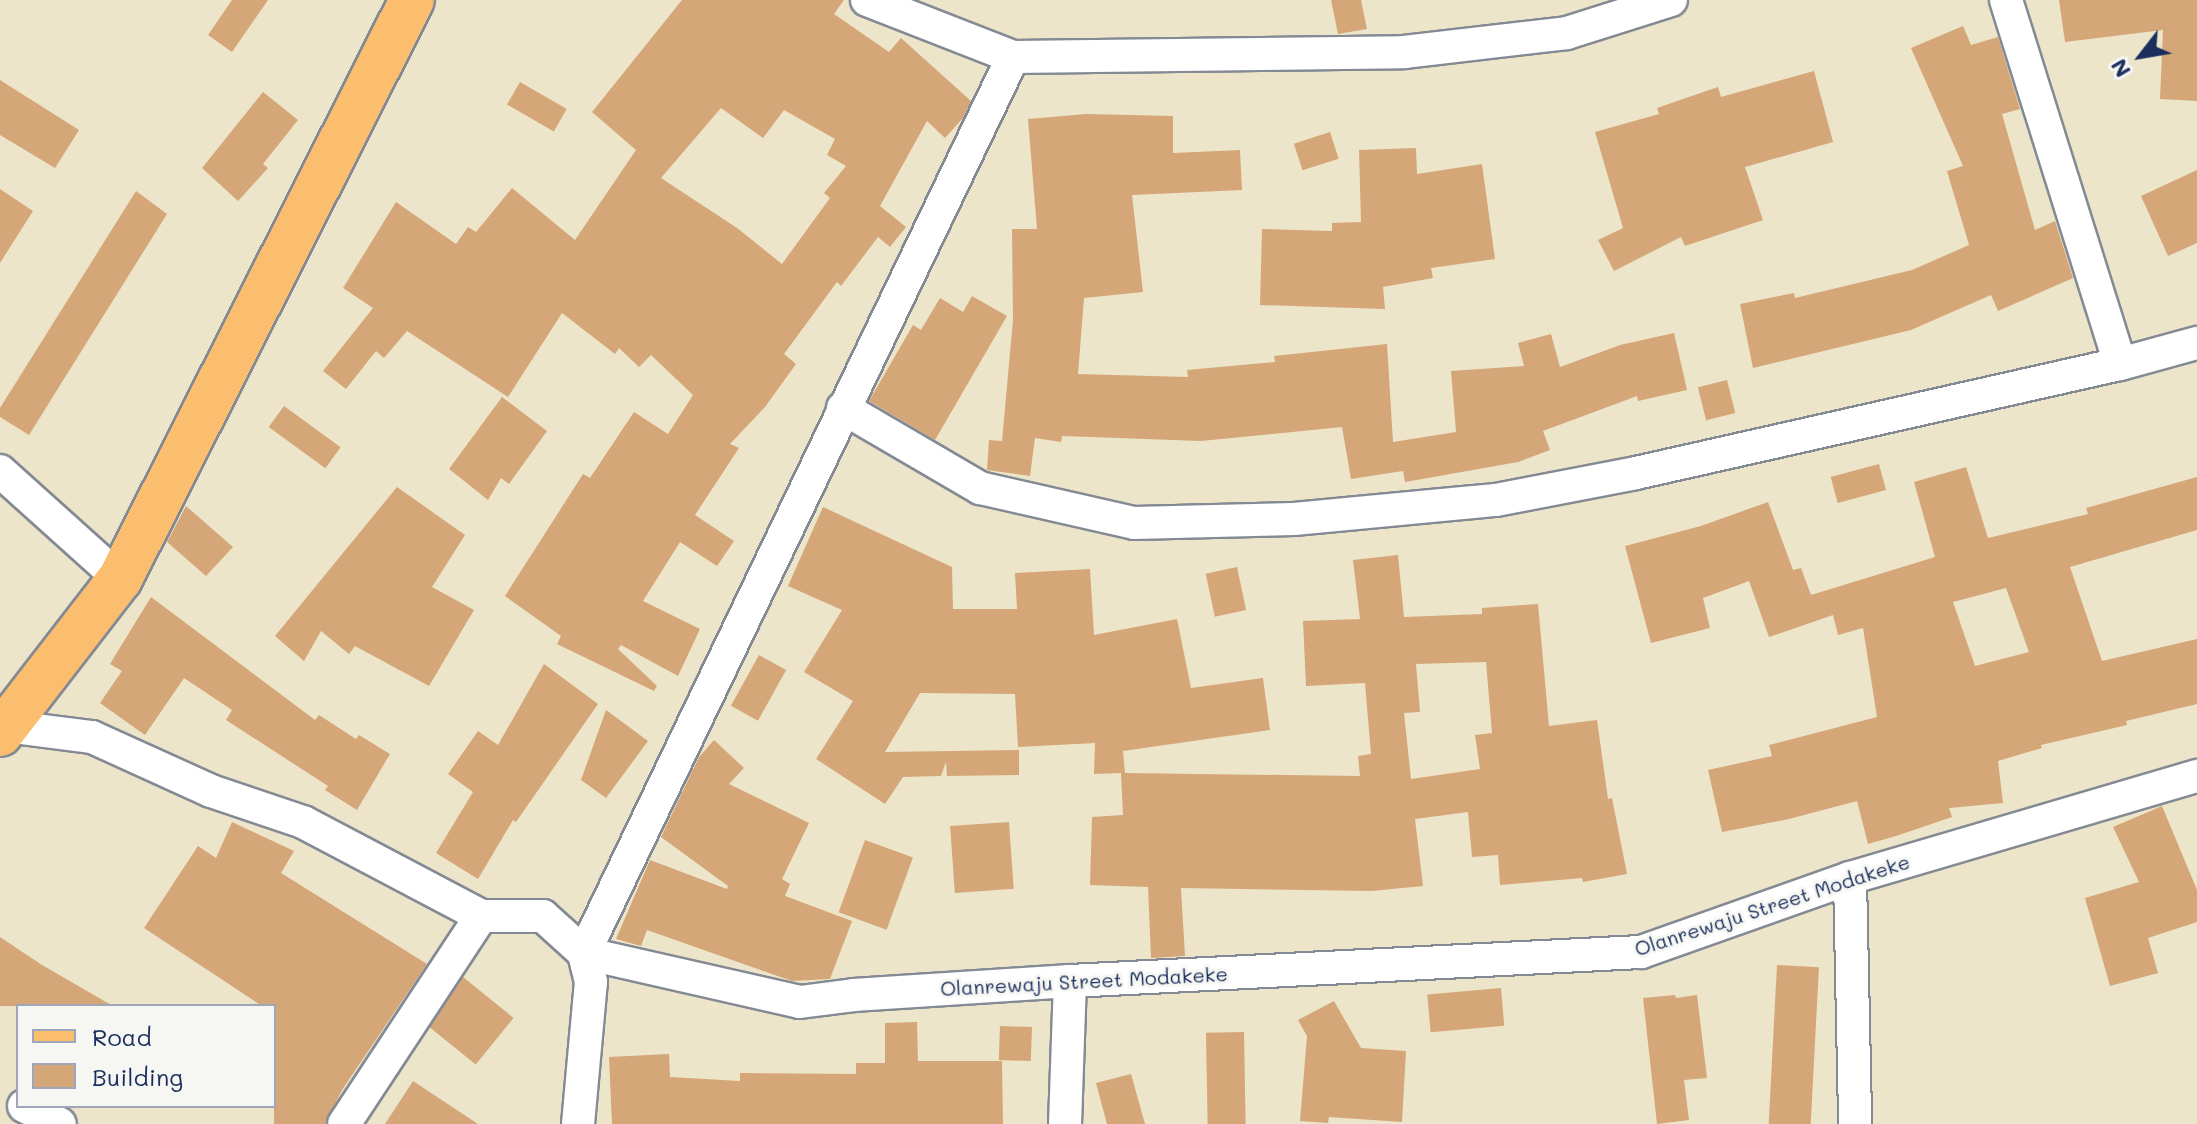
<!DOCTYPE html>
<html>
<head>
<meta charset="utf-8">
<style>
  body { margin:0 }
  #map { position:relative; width:2197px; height:1124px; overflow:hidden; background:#ece5ca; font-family:Mali,sans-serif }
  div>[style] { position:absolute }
  .building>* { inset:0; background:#d5a678; transform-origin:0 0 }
  .roads { filter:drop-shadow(2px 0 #848a94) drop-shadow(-2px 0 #848a94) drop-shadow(0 2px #848a94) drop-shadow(0 -2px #848a94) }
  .street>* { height:32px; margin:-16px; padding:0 16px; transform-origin:16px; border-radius:16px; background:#fff }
  .primary>* { height:44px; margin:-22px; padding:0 22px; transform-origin:22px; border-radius:22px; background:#fbbe6e }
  span { translate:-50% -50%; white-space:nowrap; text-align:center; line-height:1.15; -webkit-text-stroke:6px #f6f6f2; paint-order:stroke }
  .street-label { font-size:20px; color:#1b2f5e }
  .legend { position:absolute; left:16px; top:1004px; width:260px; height:104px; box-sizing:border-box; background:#f6f6f2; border:2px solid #9ea6b7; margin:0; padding:10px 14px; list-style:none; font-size:24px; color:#1b2f5e }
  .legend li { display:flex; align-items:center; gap:16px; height:40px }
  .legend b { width:40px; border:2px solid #9ea6b7 }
  .north { position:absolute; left:2101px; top:16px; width:80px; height:80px; -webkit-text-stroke:6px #f6f6f2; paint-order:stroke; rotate:239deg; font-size:22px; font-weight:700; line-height:32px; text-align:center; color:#1b2f5e }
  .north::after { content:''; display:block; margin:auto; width:28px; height:36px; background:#1b2f5e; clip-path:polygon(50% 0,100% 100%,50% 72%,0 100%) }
</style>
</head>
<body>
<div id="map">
  <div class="building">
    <i style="clip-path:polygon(232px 0,268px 0,232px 52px,208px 35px)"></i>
    <i style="clip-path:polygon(evenodd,682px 0,844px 0,834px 14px,889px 52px,901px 38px,971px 101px,963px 118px,945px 138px,927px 121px,880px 206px,906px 227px,890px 247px,878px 237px,841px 286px,837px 282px,784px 354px,796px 364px,765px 407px,730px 444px,739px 448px,695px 515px,734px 541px,717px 566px,680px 542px,643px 601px,700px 629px,678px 676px,621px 645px,618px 649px,657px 686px,654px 691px,557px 644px,561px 636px,505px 596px,583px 474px,590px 478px,634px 412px,668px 434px,693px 395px,651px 355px,639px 367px,619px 348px,615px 354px,562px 313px,508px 397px,407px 331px,384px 358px,376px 351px,346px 389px,323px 371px,373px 308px,343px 288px,396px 202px,456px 244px,468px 227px,476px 232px,512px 188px,575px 240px,636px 150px,592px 112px,682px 0,721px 108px,763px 138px,784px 110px,835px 139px,827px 155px,846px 166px,824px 193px,830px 198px,782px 264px,737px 228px,661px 178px,721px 108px)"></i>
    <i style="clip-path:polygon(1331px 0,1361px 0,1367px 29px,1338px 34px)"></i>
    <i style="clip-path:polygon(2059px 0,2197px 0,2197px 101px,2160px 99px,2163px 30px,2065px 42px)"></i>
    <i style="clip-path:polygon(1963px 26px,1971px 45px,1998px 37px,2020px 109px,2002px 114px,2035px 230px,2055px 221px,2073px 278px,1998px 311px,1991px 295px,1911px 330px,1753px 368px,1740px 304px,1794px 293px,1795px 298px,1912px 270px,1969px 245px,1947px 171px,1963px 166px,1911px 48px)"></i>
    <i style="clip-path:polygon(1814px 71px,1833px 142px,1745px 167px,1763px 220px,1685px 246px,1681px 237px,1614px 271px,1598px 240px,1623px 228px,1595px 132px,1659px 114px,1657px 108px,1718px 87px,1721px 97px)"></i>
    <i style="clip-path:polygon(0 80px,79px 130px,55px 168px,0 135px)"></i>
    <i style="left:520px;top:82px;width:54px;height:26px;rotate:30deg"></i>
    <i style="clip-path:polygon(263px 92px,298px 120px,263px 164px,268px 168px,238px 201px,202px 168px)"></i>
    <i style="clip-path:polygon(1086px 114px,1173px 116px,1173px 153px,1240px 150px,1242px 190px,1132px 195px,1143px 292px,1084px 298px,1078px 374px,1188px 377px,1187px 370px,1275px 362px,1274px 356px,1387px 344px,1393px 442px,1456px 432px,1451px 371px,1524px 366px,1518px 343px,1551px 334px,1560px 367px,1620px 345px,1674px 333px,1687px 390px,1638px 401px,1637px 396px,1543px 431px,1550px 450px,1518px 462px,1405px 482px,1403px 471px,1351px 479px,1342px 427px,1201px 441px,1062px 436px,1061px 442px,1035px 438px,1030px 476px,987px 470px,989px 440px,1002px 441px,1013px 320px,1012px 229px,1037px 229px,1028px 119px)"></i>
    <i style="left:1330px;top:132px;width:28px;height:38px;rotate:72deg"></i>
    <i style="clip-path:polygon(1416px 148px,1417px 174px,1482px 164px,1495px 259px,1431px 268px,1433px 278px,1383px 287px,1385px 309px,1260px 305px,1262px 229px,1332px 231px,1332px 223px,1361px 222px,1359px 150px)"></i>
    <i style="clip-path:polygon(2197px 170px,2197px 243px,2168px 256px,2141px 196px)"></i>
    <i style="clip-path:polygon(0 189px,33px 211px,0 263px)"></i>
    <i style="clip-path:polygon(136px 191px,167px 214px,29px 435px,0 417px,0 408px)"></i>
    <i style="clip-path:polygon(972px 296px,1007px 316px,935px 440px,869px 401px,913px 325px,921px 330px,940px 298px,963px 312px)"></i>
    <i style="left:1727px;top:380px;width:34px;height:30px;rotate:76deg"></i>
    <i style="clip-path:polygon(502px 397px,547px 431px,509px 484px,501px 478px,488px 500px,449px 469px)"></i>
    <i style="left:284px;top:406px;width:70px;height:26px;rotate:36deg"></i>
    <i style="left:1879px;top:464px;width:27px;height:50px;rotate:75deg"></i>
    <i style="clip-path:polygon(evenodd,1966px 467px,1988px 538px,2088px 514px,2086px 508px,2197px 477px,2197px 530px,2070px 567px,2102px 661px,2197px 639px,2197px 704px,2126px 721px,2127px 725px,2041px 745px,2042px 748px,1998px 761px,2003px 803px,1949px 808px,1952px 817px,1896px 836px,1868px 844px,1857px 801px,1789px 819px,1722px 832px,1708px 770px,1772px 756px,1769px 745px,1877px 717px,1863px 628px,1838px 635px,1833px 615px,1769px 637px,1749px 581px,1703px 598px,1710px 628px,1651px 643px,1625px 546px,1701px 526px,1768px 502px,1793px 570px,1801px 568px,1811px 595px,1935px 557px,1914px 482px,1966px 467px,2006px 588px,2029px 652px,1975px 666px,1953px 602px,2006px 588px)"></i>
    <i style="clip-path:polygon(397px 487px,465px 535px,432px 587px,474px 610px,429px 686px,355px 646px,349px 654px,321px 631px,304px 661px,275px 636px)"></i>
    <i style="clip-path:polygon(186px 506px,233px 547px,206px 576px,167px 542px)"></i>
    <i style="clip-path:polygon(evenodd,823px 507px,952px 567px,953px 609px,1017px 609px,1015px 573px,1090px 569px,1094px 635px,1177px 619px,1191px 688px,1263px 678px,1270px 730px,1123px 751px,1125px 773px,1360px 776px,1358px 756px,1371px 754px,1365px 683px,1306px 686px,1303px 621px,1360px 619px,1353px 560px,1398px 555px,1404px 617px,1482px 614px,1482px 608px,1538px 604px,1549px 726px,1597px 720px,1608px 799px,1612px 798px,1627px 874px,1583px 882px,1582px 878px,1500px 885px,1498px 855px,1472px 857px,1468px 812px,1415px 819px,1423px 886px,1372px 891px,1181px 888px,1185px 956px,1151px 958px,1148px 887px,1090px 885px,1092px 817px,1123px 815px,1121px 773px,1094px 774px,1095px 743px,1018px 747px,1015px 694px,920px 693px,885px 752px,1019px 750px,1019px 775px,947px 776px,946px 762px,941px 776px,903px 777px,885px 804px,816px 759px,853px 701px,804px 672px,842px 610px,788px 586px,823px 507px,1486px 662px,1492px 733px,1475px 735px,1480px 769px,1411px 779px,1404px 713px,1420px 712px,1416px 664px,1486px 662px)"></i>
    <i style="left:1237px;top:567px;width:44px;height:32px;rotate:78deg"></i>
    <i style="clip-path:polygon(151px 597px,315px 720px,319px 715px,356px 739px,359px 735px,390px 754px,357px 810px,325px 790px,328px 786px,226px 720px,232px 710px,184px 678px,145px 735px,100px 703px,122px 671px,110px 664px)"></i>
    <i style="left:759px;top:655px;width:31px;height:58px;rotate:29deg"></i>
    <i style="clip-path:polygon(544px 664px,598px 704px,516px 822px,513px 820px,478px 879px,436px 853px,473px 792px,448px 774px,478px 731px,498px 745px)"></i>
    <i style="clip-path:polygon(606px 710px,648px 741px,606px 798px,581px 780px)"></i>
    <i style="clip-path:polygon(714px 740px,744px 768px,729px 784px,809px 823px,782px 879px,790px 884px,785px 896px,852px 921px,830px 979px,792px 981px,647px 930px,641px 946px,616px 939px,650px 860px,727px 889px,728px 886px,661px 837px,699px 757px)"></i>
    <i style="clip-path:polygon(2162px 806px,2197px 890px,2197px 922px,2148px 938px,2158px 973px,2110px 986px,2085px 898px,2139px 882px,2113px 827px)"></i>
    <i style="clip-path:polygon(232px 822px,294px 851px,281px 873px,427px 964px,342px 1090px,325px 1124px,274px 1124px,274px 1006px,262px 1006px,144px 928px,198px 846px,216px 858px)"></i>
    <i style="left:1009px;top:822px;width:67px;height:59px;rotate:86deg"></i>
    <i style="left:865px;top:840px;width:51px;height:77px;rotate:20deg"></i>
    <i style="clip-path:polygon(0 937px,42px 965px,113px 1006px,0 1006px)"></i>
    <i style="left:1777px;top:965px;width:42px;height:159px;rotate:3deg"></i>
    <i style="left:463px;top:977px;width:65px;height:60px;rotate:39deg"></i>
    <i style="left:1501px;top:988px;width:38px;height:74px;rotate:85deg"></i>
    <i style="clip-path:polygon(1675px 995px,1676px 998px,1697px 995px,1707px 1078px,1684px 1080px,1689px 1120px,1657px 1124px,1643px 998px)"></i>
    <i style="clip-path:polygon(1334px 1001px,1361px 1048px,1406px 1051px,1402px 1122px,1329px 1117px,1328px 1123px,1300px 1121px,1307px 1036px,1298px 1020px)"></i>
    <i style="clip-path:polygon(917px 1022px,918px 1061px,1002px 1061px,1003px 1124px,612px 1124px,609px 1057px,669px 1054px,670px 1077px,740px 1081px,740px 1073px,856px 1074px,856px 1063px,885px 1063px,885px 1023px)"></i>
    <i style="left:1000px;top:1026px;width:32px;height:34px;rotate:2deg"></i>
    <i style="left:1244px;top:1032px;width:92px;height:38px;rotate:89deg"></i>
    <i style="clip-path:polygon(1131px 1074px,1145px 1124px,1107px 1124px,1096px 1083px)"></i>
    <i style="clip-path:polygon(413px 1081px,478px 1124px,385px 1124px)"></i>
  </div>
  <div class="roads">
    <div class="street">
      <i style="left:867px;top:0;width:157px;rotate:21.3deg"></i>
      <i style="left:1013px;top:57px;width:391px;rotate:-0.7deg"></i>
      <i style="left:1404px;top:52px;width:164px;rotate:-6.6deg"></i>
      <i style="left:1567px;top:33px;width:109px;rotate:-17.6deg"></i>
      <i style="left:2006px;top:0;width:381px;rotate:72.6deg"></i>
      <i style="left:843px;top:408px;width:159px;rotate:30.3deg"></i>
      <i style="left:980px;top:488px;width:158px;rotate:12.8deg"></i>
      <i style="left:1134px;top:523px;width:160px;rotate:-1.4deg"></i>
      <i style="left:1294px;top:519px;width:203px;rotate:-5.4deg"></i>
      <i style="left:1496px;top:500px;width:143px;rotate:-10.9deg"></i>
      <i style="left:1636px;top:473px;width:496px;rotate:-12.7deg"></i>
      <i style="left:2120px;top:364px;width:80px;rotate:-15.3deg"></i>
      <i style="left:0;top:471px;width:161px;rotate:42deg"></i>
      <i style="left:5px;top:726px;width:88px;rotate:7.2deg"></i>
      <i style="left:92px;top:737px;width:131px;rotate:24.4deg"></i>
      <i style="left:211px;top:791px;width:97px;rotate:18.6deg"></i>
      <i style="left:303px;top:822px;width:201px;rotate:27.8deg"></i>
      <i style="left:481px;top:916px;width:62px"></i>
      <i style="left:543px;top:916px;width:55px;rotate:42.1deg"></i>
      <i style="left:584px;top:953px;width:221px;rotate:12.8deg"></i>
      <i style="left:800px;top:1002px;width:54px;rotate:-7.4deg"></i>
      <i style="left:854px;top:995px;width:216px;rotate:-3.7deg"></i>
      <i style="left:1070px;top:981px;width:572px;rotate:-2.91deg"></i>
      <i style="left:1641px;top:952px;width:222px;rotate:-19.5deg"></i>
      <i style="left:1850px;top:878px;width:362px;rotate:-16.4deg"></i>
      <i style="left:1850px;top:878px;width:246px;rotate:88.8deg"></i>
      <i style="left:24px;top:1106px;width:40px;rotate:26.6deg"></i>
      <i style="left:344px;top:1124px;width:249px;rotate:-56.6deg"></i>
      <i style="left:578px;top:1124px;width:143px;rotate:-84.8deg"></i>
      <i style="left:591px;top:982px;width:30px;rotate:-104deg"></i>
      <i style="left:584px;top:953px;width:993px;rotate:-64.42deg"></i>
      <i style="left:1065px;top:1124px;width:143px;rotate:-88deg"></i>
    </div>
    <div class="primary">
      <i style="left:0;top:734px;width:196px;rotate:-52.3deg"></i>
      <i style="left:120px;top:579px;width:648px;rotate:-63.24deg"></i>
    </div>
  </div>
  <div class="street-label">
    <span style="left:1772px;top:905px;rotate:-18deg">Olanrewaju Street Modakeke</span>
    <span style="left:1084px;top:981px;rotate:-3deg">Olanrewaju Street Modakeke</span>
  </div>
  <ul class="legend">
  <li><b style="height:10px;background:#fbbe6e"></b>Road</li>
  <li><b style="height:22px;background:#d5a678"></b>Building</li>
  </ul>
  <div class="north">N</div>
</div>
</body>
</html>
